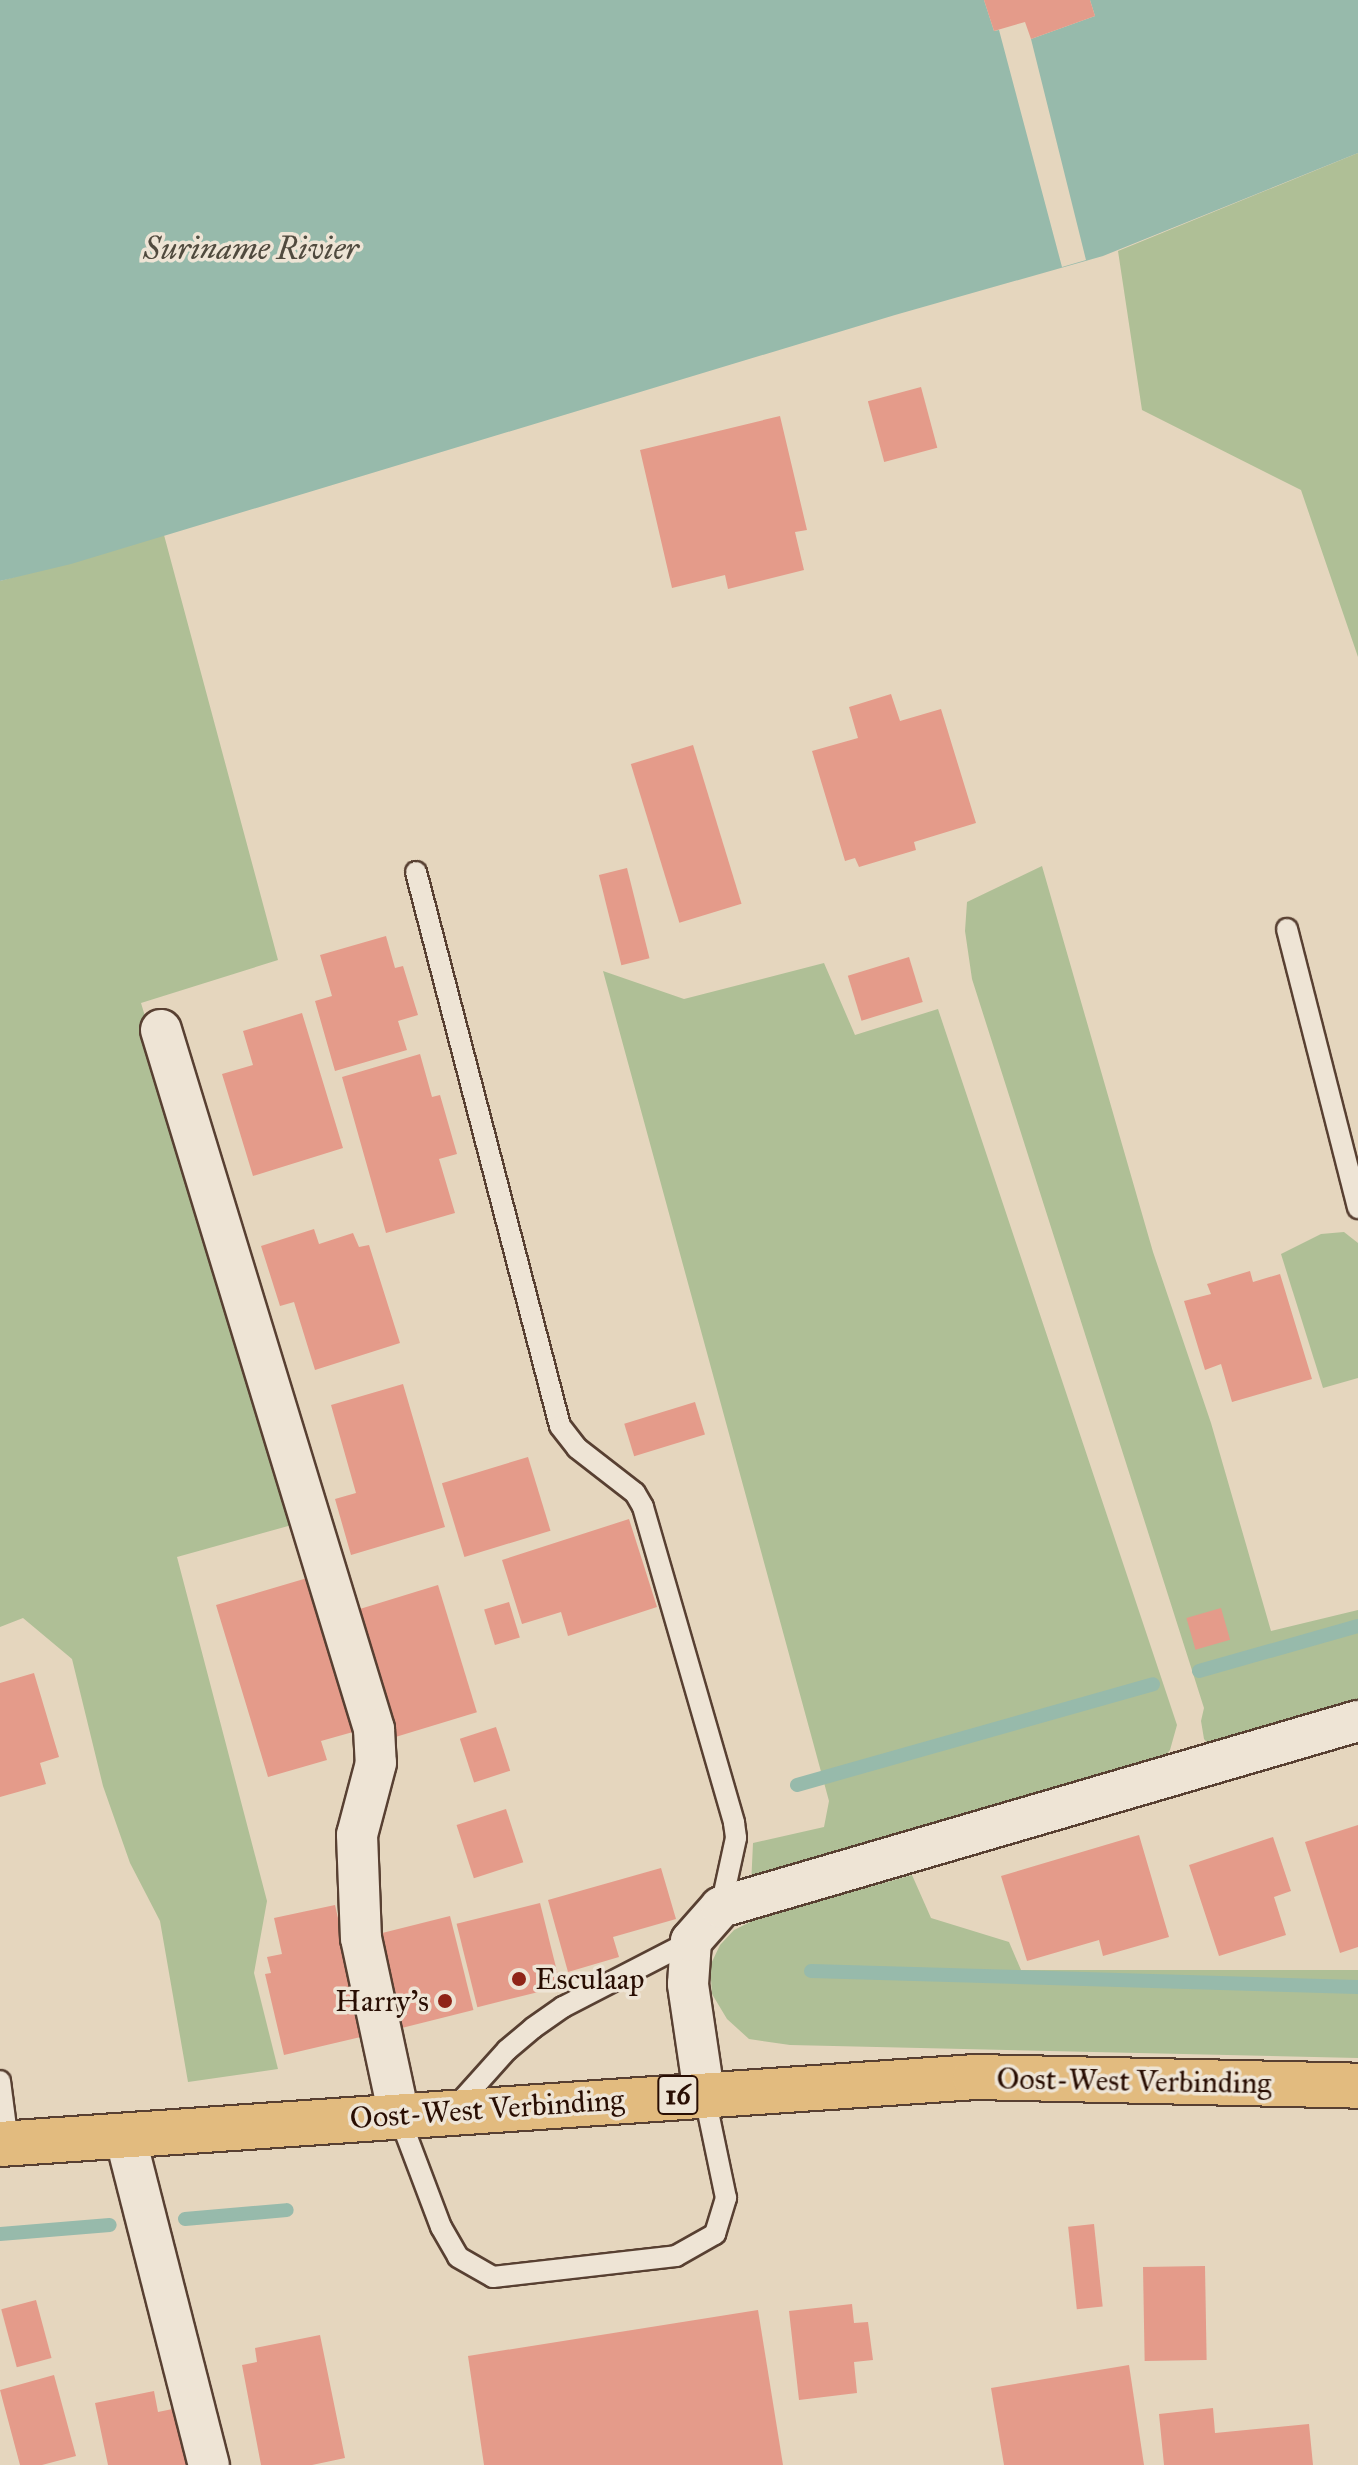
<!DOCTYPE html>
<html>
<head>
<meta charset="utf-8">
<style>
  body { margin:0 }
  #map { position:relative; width:1358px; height:2465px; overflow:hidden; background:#e5d6be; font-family:"IM FELL Great Primer",serif }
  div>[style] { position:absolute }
  .green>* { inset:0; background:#afbf96 }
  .water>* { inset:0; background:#97baab }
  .pier>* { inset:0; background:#e5d6be }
  .stream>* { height:14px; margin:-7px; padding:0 7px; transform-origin:7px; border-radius:7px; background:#97baab }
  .building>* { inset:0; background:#e49b8a; transform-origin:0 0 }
  .roads { filter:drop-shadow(2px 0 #584032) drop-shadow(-2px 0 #584032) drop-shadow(0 2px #584032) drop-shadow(0 -2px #584032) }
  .lane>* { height:20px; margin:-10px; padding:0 10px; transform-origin:10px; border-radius:10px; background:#eee4d5 }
  .street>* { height:40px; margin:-20px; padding:0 20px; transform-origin:20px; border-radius:20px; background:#eee4d5 }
  .primary>* { height:44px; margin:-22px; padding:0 22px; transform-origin:22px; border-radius:22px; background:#e2bb7f }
  .dots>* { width:22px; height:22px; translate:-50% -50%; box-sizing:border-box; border:4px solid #eee4d5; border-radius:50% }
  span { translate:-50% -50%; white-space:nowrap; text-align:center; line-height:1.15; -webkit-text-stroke:7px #eee4d5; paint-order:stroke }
  .shield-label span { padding:2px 6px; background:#eee4d5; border:2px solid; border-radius:6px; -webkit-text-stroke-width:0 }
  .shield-label { font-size:28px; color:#290e03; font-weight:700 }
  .poi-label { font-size:30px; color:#290e03 }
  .left { translate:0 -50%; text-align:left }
  .right { translate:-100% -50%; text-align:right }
  .street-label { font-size:30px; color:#290e03 }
  .water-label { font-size:32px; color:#504a3e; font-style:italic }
</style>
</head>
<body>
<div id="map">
  <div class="green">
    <i style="clip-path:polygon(1358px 153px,1358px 657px,1301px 490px,1142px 410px,1118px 251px)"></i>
    <i style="clip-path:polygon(164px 535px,278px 960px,141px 1003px,299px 1523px,177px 1557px,267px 1901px,254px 1973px,278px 2069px,188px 2082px,160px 1921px,130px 1863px,103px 1786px,72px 1659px,23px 1618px,0 1627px,0 581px)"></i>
    <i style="clip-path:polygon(1042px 866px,1153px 1252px,1211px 1423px,1271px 1631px,1358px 1610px,1358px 1712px,1209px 1745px,1204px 1739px,1201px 1721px,1204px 1708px,972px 979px,965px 931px,967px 902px)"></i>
    <i style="clip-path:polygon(824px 963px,855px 1035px,938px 1009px,1177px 1725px,1170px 1750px,1156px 1768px,751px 1886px,753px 1843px,824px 1827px,829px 1801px,603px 971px,684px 999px)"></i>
    <i style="clip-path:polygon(1344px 1232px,1358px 1243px,1358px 1378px,1323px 1388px,1281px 1254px,1321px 1234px)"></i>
    <i style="clip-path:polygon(912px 1875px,931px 1918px,1009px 1942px,1021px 1970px,1358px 1970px,1358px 2058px,790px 2045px,749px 2039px,727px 2019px,712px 1994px,710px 1966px,720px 1945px,734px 1930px,756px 1919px)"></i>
  </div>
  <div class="water">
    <i style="clip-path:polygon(0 0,1358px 0,1358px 153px,1103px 256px,895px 315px,71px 564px,0 581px)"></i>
  </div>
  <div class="pier">
    <i style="clip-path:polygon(984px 0,1090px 0,1095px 16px,1031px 39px,1086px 260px,1062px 267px,999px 30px,994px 31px)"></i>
  </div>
  <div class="stream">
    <i style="left:1199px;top:1671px;width:165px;rotate:-15.8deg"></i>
    <i style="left:797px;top:1785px;width:370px;rotate:-15.8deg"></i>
    <i style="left:811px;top:1971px;width:547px;rotate:1.68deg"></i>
    <i style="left:185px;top:2219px;width:102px;rotate:-5deg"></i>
    <i style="left:0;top:2234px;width:110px;rotate:-4.7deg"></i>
  </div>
  <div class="building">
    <i style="clip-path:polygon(984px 0,1090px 0,1095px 16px,1031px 39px,1025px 22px,994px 31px)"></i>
    <i style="left:921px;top:387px;width:63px;height:55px;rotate:75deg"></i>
    <i style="clip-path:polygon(780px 416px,807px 530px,795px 532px,804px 570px,728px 589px,725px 575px,672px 588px,640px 450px)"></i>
    <i style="clip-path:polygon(891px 694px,900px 721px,941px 709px,976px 823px,914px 842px,916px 850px,859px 867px,855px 858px,845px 861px,812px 751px,858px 738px,849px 707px)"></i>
    <i style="left:693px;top:745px;width:166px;height:65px;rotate:73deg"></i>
    <i style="left:627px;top:868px;width:93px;height:29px;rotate:76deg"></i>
    <i style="clip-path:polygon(386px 936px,395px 968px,403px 966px,418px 1015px,398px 1021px,407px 1050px,335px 1071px,315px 1001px,332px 996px,320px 955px)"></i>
    <i style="left:909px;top:957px;width:47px;height:64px;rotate:73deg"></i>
    <i style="clip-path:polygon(302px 1013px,343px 1148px,253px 1176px,222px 1074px,253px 1065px,243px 1031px)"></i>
    <i style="clip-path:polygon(420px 1054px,432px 1097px,440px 1095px,457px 1154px,439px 1159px,455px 1213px,386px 1233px,342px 1077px)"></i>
    <i style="clip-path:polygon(314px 1229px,319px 1244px,353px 1233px,359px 1247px,369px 1245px,400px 1343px,315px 1370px,294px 1302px,280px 1306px,261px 1246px)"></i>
    <i style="clip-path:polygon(1250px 1271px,1253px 1282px,1280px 1274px,1312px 1379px,1232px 1402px,1221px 1364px,1205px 1370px,1184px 1301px,1211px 1294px,1207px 1284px)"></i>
    <i style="clip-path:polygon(403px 1384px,445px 1527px,351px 1555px,335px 1499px,356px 1493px,331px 1405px)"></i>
    <i style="left:695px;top:1402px;width:34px;height:74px;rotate:73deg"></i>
    <i style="left:528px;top:1457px;width:77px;height:90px;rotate:73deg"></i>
    <i style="clip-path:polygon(629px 1519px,657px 1607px,568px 1636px,561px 1612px,522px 1624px,502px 1560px)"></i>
    <i style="clip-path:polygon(314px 1576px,360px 1730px,321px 1741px,327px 1760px,268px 1777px,216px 1605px)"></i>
    <i style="left:438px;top:1585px;width:133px;height:86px;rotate:73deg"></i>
    <i style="left:509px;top:1602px;width:37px;height:26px;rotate:73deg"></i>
    <i style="left:1221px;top:1608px;width:33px;height:36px;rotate:74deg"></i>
    <i style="clip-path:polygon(34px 1673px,59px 1757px,40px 1763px,46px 1784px,0 1797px,0 1683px)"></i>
    <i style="left:496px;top:1727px;width:46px;height:38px;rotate:72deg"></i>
    <i style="left:506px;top:1809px;width:56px;height:52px;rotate:72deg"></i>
    <i style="clip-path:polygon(1358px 1825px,1358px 1947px,1340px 1953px,1305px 1842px)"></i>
    <i style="clip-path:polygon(1139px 1835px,1169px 1937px,1103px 1956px,1099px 1940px,1027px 1961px,1001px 1876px)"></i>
    <i style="clip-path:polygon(1273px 1837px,1291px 1891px,1274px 1897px,1286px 1935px,1219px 1956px,1189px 1865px)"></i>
    <i style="clip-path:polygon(661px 1868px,676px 1919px,613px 1937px,619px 1957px,568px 1972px,548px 1900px)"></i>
    <i style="left:540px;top:1903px;width:86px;height:86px;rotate:76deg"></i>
    <i style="clip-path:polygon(335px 1905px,365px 2036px,284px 2055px,265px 1974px,271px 1973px,267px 1957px,282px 1954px,274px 1918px)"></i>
    <i style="left:450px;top:1916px;width:97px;height:75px;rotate:76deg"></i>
    <i style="left:1094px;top:2224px;width:83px;height:26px;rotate:84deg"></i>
    <i style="left:1205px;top:2266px;width:94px;height:62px;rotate:89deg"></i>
    <i style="left:36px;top:2300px;width:60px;height:36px;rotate:75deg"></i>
    <i style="clip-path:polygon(852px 2304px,854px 2323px,868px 2322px,873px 2360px,854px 2362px,857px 2393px,799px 2400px,789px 2311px)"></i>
    <i style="clip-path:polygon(758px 2310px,783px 2465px,484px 2465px,468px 2356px)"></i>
    <i style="clip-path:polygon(320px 2335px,345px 2458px,312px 2465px,261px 2465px,242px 2365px,257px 2362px,255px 2348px)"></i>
    <i style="clip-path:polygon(1129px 2365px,1144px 2465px,1004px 2465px,991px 2388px)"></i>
    <i style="clip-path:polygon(54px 2375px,76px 2456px,42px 2465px,20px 2465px,0 2390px)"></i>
    <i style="clip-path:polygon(154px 2391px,158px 2412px,187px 2406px,200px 2465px,108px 2465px,95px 2403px)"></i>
    <i style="clip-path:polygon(1213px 2408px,1215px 2433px,1309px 2424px,1313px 2465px,1164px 2465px,1159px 2414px)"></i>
  </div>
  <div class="roads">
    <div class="lane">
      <i style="left:416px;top:872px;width:572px;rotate:75.43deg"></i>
      <i style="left:560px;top:1426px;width:28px;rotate:52deg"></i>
      <i style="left:577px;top:1448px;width:73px;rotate:37.8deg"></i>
      <i style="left:635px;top:1493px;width:16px;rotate:60deg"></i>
      <i style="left:643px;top:1507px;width:329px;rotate:73.9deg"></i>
      <i style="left:734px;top:1823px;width:15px;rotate:82deg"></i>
      <i style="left:736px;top:1838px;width:71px;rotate:102.3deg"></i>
      <i style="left:1287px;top:929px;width:288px;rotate:75.7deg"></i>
      <i style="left:0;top:2081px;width:63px;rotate:82.6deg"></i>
      <i style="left:455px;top:2108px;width:78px;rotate:-48.1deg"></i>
      <i style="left:507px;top:2050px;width:34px;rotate:-40deg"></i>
      <i style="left:533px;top:2028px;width:37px;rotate:-35deg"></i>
      <i style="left:563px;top:2007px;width:144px;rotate:-27.3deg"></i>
      <i style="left:399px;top:2116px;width:119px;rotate:69.3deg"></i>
      <i style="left:441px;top:2227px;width:34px;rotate:60deg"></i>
      <i style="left:458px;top:2257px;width:40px;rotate:29.7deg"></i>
      <i style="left:493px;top:2277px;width:184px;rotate:-6.5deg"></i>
      <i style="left:676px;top:2256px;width:45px;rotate:-29.4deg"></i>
      <i style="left:715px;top:2234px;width:38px;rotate:-73deg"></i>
      <i style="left:726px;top:2198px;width:107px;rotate:-101.8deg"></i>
    </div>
    <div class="street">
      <i style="left:161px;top:1030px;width:731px;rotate:73.05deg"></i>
      <i style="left:374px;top:1729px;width:34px;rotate:87deg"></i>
      <i style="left:376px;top:1763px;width:74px;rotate:104.8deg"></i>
      <i style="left:357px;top:1835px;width:103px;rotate:87.8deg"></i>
      <i style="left:361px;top:1938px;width:182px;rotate:77.9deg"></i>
      <i style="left:704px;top:2093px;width:110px;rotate:-98.4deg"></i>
      <i style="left:688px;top:1984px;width:43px;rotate:-86deg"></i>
      <i style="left:691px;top:1941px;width:45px;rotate:-48.6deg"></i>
      <i style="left:721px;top:1907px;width:664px;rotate:-16.28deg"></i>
      <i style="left:125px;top:2136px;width:340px;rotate:75.7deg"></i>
    </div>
    <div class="primary">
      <i style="left:0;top:2144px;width:977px;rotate:-3.93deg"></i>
      <i style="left:975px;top:2077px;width:383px;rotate:1.3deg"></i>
    </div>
  </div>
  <div class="dots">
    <i style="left:519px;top:1979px;background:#8f2418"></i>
    <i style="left:445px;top:2001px;background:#8f2418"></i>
  </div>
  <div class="shield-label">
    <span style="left:678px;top:2095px">16</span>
  </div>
  <div class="poi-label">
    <span class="left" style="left:535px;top:1979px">Esculaap</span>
    <span class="right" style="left:429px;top:2001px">Harry's</span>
  </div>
  <div class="street-label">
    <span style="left:1134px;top:2081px;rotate:1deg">Oost-West Verbinding</span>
    <span style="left:487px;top:2109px;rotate:-4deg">Oost-West Verbinding</span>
  </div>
  <div class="water-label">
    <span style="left:251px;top:249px">Suriname Rivier</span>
  </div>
</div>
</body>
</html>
